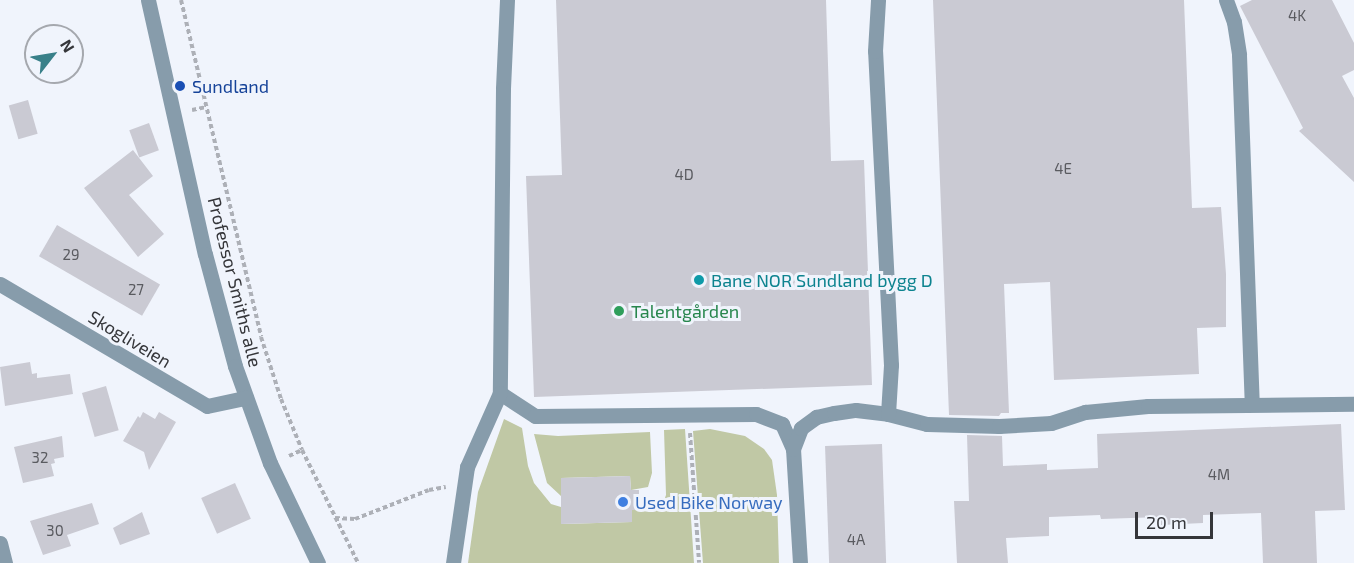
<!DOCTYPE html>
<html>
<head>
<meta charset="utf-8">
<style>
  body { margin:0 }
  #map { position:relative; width:1354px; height:563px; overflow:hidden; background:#f0f4fc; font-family:"Exo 2",sans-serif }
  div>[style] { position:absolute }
  .green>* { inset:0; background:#c0c8a5 }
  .building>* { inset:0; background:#cacad3; transform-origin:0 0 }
  .path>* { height:4px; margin-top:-2px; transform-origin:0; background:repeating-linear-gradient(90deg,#adb0b7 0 4.5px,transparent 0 7.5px) }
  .minor>* { height:15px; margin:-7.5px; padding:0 7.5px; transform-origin:7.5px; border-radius:7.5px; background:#879cab }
  .dots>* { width:16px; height:16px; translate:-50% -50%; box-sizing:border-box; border:3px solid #f0f4fc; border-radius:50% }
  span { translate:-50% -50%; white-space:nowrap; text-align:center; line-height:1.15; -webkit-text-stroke:6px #f0f4fc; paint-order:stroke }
  .number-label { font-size:15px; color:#5a5b60 }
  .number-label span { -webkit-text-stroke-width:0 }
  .transit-label { font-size:18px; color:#164399 }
  .left { translate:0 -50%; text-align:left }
  .culture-label { font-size:18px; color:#0d838f }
  .street-label { font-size:18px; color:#35363a }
  .leisure-label { font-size:18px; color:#27864d }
  .shop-label { font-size:18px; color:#366cbe }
  .north { position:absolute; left:24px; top:24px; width:60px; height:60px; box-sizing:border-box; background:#f0f4fc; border:2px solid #a5a8ae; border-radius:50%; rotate:59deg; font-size:16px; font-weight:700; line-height:24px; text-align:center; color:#35363a }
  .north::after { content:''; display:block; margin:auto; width:21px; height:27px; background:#398089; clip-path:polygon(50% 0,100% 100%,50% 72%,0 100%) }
  .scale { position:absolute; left:1135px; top:512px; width:78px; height:27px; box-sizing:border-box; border:3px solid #35363a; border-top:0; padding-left:8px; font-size:18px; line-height:21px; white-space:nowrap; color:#35363a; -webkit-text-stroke:4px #f0f4fc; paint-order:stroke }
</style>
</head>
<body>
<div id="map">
  <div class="green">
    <i style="clip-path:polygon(504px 419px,522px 428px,528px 466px,534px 483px,551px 504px,561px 507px,562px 524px,632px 522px,632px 510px,658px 509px,662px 506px,666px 495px,664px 430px,685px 429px,694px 563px,468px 563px,478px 492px)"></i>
    <i style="clip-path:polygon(710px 429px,745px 436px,764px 449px,772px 460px,777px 495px,779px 563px,703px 563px,693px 431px)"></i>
    <i style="clip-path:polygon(650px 432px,652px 473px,648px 487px,631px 490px,630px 476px,561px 478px,561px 496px,547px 483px,534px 434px,558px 436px)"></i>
  </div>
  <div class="building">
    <i style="clip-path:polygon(556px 0,826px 0,831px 161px,864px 160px,872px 385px,534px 397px,526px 176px,562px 175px)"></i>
    <i style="clip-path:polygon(933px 0,1184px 0,1192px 208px,1221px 207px,1226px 274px,1226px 327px,1197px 328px,1199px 374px,1054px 380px,1050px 282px,1004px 284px,1009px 413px,1001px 413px,999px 416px,949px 415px)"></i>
    <i style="clip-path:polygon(1252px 0,1332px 0,1354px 43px,1354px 70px,1342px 76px,1354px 98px,1354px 182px,1299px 131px,1303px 128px,1240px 6px)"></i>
    <i style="left:28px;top:100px;width:35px;height:20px;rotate:74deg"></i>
    <i style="left:149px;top:123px;width:29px;height:21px;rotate:70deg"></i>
    <i style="clip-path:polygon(133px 150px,153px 176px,129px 195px,164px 234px,138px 257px,84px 188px)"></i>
    <i style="left:57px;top:225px;width:119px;height:36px;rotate:30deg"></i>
    <i style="clip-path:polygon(30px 362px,32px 374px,37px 373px,37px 378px,70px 374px,73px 394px,5px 406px,0 367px)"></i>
    <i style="left:106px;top:386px;width:46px;height:25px;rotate:74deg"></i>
    <i style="clip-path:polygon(143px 412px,155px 419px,159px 412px,176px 422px,149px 470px,144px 452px,123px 441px,138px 416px,140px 418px)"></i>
    <i style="clip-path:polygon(1341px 424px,1345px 510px,1315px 511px,1317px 563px,1263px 563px,1261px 513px,1203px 515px,1203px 523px,1161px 525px,1161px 517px,1101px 519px,1100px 515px,1049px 517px,1049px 536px,1006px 538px,1008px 563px,957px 563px,954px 501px,969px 501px,967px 435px,1002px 436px,1003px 466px,1047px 464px,1047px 470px,1098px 468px,1097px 434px)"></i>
    <i style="clip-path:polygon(62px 436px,64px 457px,54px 459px,55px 463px,51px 464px,54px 476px,23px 483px,14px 447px)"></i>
    <i style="left:882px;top:444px;width:119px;height:57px;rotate:88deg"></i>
    <i style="clip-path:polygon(630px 476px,631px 490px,639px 490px,639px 510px,632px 510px,632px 522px,561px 524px,561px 478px)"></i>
    <i style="left:235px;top:483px;width:39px;height:37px;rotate:66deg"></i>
    <i style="clip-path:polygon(92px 503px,99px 524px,67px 535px,71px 546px,43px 555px,30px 521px)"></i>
    <i style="clip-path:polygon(142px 512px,150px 534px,120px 545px,113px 528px)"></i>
  </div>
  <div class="path">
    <i style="left:181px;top:0;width:346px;rotate:76.6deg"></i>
    <i style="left:261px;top:337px;width:65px;rotate:72.1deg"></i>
    <i style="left:281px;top:399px;width:55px;rotate:67.6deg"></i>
    <i style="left:302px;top:450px;width:126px;rotate:63.6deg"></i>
    <i style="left:192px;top:110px;width:14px;rotate:-12deg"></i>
    <i style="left:690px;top:433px;width:130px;rotate:86deg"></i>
    <i style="left:289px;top:456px;width:14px;rotate:-25deg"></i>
    <i style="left:335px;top:518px;width:20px;rotate:3deg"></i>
    <i style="left:355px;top:519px;width:79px;rotate:-21.4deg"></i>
    <i style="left:429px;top:490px;width:17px;rotate:-10deg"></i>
  </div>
  <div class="minor">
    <i style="left:148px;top:0;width:260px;rotate:77.4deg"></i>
    <i style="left:205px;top:254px;width:116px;rotate:75deg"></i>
    <i style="left:235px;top:366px;width:103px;rotate:70.2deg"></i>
    <i style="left:270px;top:463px;width:111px;rotate:64.4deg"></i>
    <i style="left:507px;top:0;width:89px;rotate:92.6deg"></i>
    <i style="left:503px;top:89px;width:304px;rotate:90.6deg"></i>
    <i style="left:500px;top:393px;width:42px;rotate:33.3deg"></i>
    <i style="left:535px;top:416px;width:221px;rotate:-0.5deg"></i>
    <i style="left:756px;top:414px;width:28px;rotate:21deg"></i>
    <i style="left:782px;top:424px;width:27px;rotate:66deg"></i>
    <i style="left:1226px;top:0;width:23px;rotate:70deg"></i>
    <i style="left:1234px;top:22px;width:33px;rotate:81deg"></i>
    <i style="left:1239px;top:55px;width:349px;rotate:87.9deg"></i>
    <i style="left:0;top:284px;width:240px;rotate:30.5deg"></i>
    <i style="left:207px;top:406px;width:40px;rotate:-12deg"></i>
    <i style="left:888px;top:414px;width:40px;rotate:14.4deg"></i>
    <i style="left:927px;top:424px;width:72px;rotate:1.6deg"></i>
    <i style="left:999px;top:426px;width:52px;rotate:-3.3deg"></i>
    <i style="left:1051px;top:423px;width:36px;rotate:-18deg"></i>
    <i style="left:1085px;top:412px;width:63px;rotate:-5.4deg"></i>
    <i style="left:1148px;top:406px;width:206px;rotate:-0.6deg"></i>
    <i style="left:0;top:543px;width:21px;rotate:76deg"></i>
    <i style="left:453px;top:563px;width:97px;rotate:-81.7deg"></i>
    <i style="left:467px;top:467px;width:81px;rotate:-66deg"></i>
    <i style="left:800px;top:563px;width:114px;rotate:-93.5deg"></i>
    <i style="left:793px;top:449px;width:22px;rotate:-69deg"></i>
    <i style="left:801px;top:428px;width:19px;rotate:-36deg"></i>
    <i style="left:816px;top:417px;width:18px;rotate:-13deg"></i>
    <i style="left:834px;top:413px;width:22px;rotate:-8deg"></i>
    <i style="left:856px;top:410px;width:32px;rotate:7deg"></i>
    <i style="left:888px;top:414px;width:49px;rotate:-86.5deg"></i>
    <i style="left:891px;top:365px;width:314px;rotate:-92.9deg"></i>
    <i style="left:875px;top:51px;width:51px;rotate:-86.6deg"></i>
  </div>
  <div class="dots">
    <i style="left:180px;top:86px;background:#1a4fb4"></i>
    <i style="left:699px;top:280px;background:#0f9aa8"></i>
    <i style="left:619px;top:311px;background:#2e9e5b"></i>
    <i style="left:623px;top:502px;background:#3f7fe0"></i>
  </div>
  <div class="number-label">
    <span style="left:1297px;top:16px">4K</span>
    <span style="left:1063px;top:169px">4E</span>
    <span style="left:684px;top:175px">4D</span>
    <span style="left:71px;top:255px">29</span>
    <span style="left:136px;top:290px">27</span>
    <span style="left:40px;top:458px">32</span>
    <span style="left:1219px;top:475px">4M</span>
    <span style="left:55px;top:531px">30</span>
    <span style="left:856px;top:540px">4A</span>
  </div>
  <div class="transit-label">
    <span class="left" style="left:192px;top:86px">Sundland</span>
  </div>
  <div class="culture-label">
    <span class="left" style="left:711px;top:280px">Bane NOR Sundland bygg D</span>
  </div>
  <div class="street-label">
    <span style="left:235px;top:282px;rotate:76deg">Professor Smiths alle</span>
    <span style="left:130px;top:339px;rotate:31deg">Skogliveien</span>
  </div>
  <div class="leisure-label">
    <span class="left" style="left:631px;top:311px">Talentgården</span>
  </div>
  <div class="shop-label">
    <span class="left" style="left:635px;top:502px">Used Bike Norway</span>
  </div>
  <div class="north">N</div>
  <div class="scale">20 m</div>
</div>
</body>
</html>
